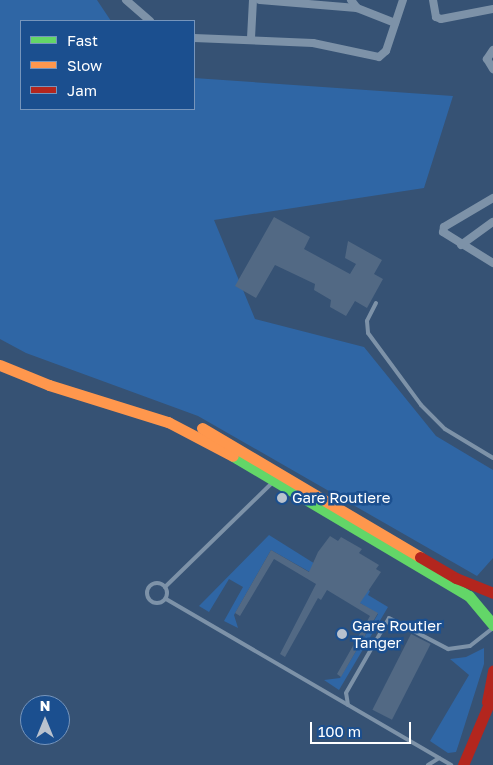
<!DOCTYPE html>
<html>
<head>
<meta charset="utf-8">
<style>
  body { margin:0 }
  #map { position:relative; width:493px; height:765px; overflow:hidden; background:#365274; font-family:"Golos Text",sans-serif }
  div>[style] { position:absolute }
  .green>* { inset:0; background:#2f66a5 }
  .building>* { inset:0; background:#526984; transform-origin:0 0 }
  .lane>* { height:4px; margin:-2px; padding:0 2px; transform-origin:2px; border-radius:2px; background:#7d92a8 }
  .lane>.ring { margin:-2px; padding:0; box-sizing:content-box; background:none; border:4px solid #7d92a8; border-radius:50% }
  .street>* { height:8px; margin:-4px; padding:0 4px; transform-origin:4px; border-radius:4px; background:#7d92a8 }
  .fast>* { height:11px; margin:-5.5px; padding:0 5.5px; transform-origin:5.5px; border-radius:5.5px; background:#63d668 }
  .slow>* { height:11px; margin:-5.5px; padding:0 5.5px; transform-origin:5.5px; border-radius:5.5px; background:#ff974d }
  .jam>* { height:11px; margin:-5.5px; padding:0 5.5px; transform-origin:5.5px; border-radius:5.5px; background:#b3261e }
  .dots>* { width:14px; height:14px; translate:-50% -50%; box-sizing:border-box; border:2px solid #1b4f8f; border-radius:50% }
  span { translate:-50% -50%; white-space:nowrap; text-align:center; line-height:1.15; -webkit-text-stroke:5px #1b4f8f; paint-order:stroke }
  .poi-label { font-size:15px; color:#fff }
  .left { translate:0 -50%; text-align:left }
  .legend { position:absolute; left:20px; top:20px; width:175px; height:90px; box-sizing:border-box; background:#1b4f8f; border:1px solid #7695bc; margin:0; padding:6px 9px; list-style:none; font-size:15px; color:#fff }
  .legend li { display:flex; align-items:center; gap:10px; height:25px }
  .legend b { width:25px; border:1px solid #7695bc }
  .north { position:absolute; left:20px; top:695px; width:50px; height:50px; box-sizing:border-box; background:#1b4f8f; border:1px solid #7695bc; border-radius:50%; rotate:0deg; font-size:14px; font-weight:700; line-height:20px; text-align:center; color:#fff }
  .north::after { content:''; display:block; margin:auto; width:18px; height:22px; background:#b9c2ce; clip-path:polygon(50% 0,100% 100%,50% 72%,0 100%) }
  .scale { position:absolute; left:310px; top:722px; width:101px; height:22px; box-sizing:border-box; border:2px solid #fff; border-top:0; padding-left:6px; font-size:15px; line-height:18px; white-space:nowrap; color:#fff; -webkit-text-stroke:4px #1b4f8f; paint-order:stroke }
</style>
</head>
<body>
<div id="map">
  <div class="green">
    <i style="clip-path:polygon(0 0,97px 0,111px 21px,21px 21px,21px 109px,194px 109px,194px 78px,453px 96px,424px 188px,214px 220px,255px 319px,364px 347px,436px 436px,493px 470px,493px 558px,477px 576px,198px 416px,26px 353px,0 339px)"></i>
    <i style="clip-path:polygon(269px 535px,320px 567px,315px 575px,271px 550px,234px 615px,238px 628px,224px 621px,243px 587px,229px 579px,209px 612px,199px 606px)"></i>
    <i style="clip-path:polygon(367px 589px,370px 591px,368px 595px,388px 607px,339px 690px,324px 680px,340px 678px,378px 614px,355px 600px)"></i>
    <i style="clip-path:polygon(484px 648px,484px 664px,459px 743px,456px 752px,448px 753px,430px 741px,469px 675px,450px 659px,466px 657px)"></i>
  </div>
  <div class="building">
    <i style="clip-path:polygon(274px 217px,310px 237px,304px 249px,350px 274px,356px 264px,345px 258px,348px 241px,382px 260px,374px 274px,383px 279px,367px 308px,355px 301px,346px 316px,330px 307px,331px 300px,314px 290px,315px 284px,275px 265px,256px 298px,235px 286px)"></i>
    <i style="clip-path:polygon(330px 536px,338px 541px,341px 537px,362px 549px,359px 553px,379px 565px,376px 569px,381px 572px,360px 603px,378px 613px,341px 677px,337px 674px,370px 616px,327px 590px,321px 600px,318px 598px,285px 657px,280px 654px,316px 584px,274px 559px,240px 616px,235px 613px,271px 550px,309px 572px,318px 552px)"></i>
    <i style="left:411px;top:634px;width:22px;height:85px;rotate:27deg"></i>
  </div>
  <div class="lane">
    <i style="left:376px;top:303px;width:20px;rotate:117deg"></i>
    <i style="left:367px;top:321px;width:12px;rotate:85deg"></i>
    <i style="left:368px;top:333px;width:89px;rotate:53.6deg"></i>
    <i style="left:421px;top:405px;width:34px;rotate:45deg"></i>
    <i style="left:445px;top:429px;width:56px;rotate:31.1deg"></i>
    <i class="ring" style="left:147px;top:583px;width:16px;height:16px"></i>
    <i style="left:165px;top:587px;width:151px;rotate:-44.2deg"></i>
    <i style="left:166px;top:599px;width:330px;rotate:30.2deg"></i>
    <i style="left:348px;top:705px;width:12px;rotate:-99deg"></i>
    <i style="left:346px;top:693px;width:86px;rotate:-60.2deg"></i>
    <i style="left:389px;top:618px;width:67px;rotate:27.7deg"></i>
    <i style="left:448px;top:649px;width:22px;rotate:-8deg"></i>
    <i style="left:470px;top:646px;width:29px;rotate:-38deg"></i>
    <i style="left:428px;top:765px;width:13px;rotate:-32deg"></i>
  </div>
  <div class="street">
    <i style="left:126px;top:0;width:32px;rotate:41deg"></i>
    <i style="left:260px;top:0;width:97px;rotate:4.7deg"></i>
    <i style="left:357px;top:8px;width:41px;rotate:21.5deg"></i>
    <i style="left:351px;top:0;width:10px;rotate:53deg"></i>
    <i style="left:433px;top:0;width:17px;rotate:80deg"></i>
    <i style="left:436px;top:17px;width:5px;rotate:22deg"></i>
    <i style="left:441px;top:19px;width:53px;rotate:-10.9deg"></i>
    <i style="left:194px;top:38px;width:119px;rotate:2.4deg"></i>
    <i style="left:313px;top:43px;width:67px;rotate:12deg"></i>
    <i style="left:379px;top:57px;width:9px;rotate:-41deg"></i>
    <i style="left:386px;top:51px;width:54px;rotate:-71.6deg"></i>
    <i style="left:251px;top:38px;width:38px;rotate:-87deg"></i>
    <i style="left:493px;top:50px;width:11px;rotate:124deg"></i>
    <i style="left:487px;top:59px;width:12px;rotate:59deg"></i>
    <i style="left:493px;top:198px;width:57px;rotate:149.4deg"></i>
    <i style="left:444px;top:227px;width:5px;rotate:101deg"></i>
    <i style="left:443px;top:232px;width:59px;rotate:31.8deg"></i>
    <i style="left:461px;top:245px;width:39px;rotate:-36deg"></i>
  </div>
  <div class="fast">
    <i style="left:233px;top:456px;width:274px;rotate:30.7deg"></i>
    <i style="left:469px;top:596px;width:38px;rotate:50deg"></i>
  </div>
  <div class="slow">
    <i style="left:0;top:365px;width:53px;rotate:22.2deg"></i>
    <i style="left:49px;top:385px;width:125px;rotate:17.3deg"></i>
    <i style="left:168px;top:422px;width:73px;rotate:27.6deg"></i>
    <i style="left:202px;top:428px;width:253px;rotate:30.6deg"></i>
  </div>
  <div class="jam">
    <i style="left:420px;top:557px;width:42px;rotate:30.3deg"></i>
    <i style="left:456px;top:578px;width:40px;rotate:22deg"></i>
    <i style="left:487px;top:702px;width:32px;rotate:-79deg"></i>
    <i style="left:463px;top:765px;width:77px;rotate:-67.1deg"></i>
  </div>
  <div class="dots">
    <i style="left:282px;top:498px;background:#b9c2ce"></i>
    <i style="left:342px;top:634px;background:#b9c2ce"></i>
  </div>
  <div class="poi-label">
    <span class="left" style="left:292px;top:498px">Gare Routiere</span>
    <span class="left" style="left:352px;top:634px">Gare Routier<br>Tanger</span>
  </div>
  <ul class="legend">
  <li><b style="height:6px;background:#63d668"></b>Fast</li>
  <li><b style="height:6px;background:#ff974d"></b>Slow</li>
  <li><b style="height:6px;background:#b3261e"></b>Jam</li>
  </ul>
  <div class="north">N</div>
  <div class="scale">100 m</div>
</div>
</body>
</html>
